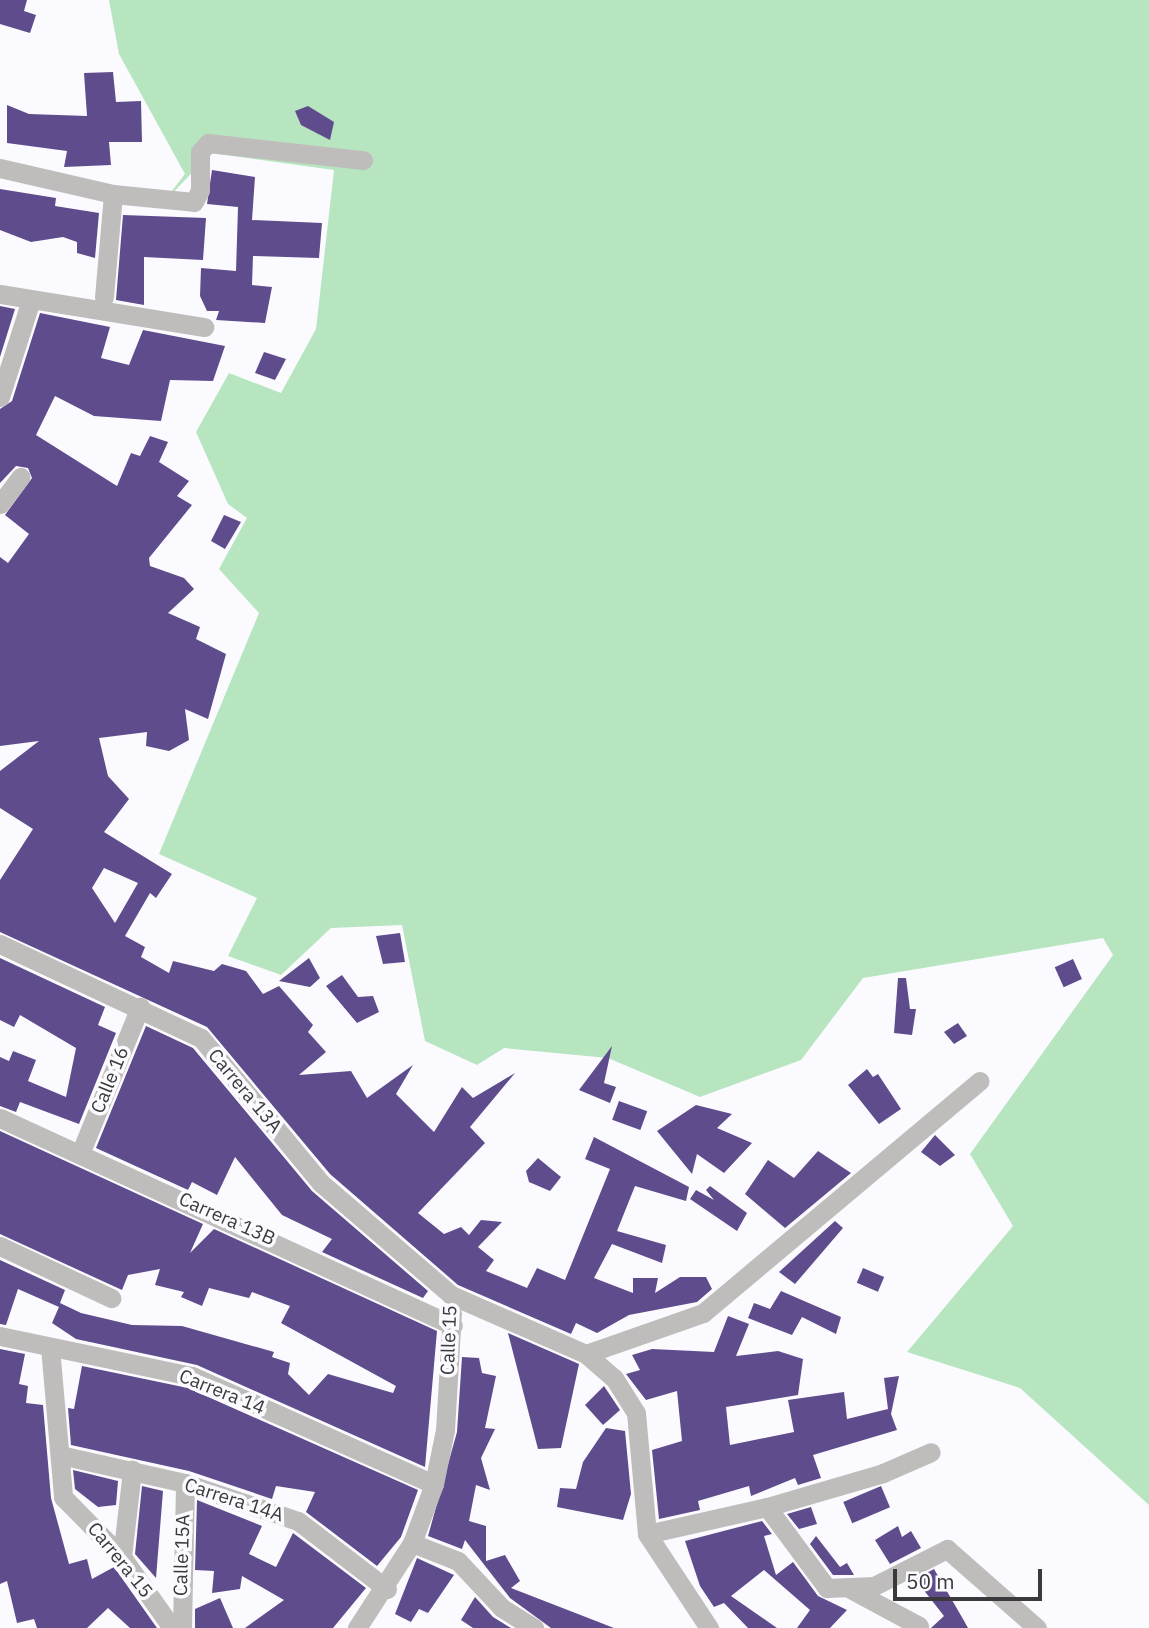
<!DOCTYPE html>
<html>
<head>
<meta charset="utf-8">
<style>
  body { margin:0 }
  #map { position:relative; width:1149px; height:1628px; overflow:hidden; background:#fbfbff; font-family:"IBM Plex Sans",sans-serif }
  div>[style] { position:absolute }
  .green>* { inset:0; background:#b6e5c0 }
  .building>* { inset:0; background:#5f4c8d; transform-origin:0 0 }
  .street>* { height:19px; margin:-9.5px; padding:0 9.5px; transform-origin:9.5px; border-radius:9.5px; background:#bfbcbc }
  span { translate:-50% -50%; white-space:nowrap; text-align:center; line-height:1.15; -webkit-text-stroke:7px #fbfbff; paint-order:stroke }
  .street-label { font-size:19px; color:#3a3a3c }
  .scale { position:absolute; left:893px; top:1569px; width:149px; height:32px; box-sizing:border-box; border:4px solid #3a3a3c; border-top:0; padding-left:9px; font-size:21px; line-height:24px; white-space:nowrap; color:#3a3a3c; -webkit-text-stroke:5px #fbfbff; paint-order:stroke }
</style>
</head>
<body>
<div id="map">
  <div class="green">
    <i style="clip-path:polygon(109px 0,1149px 0,1149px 1505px,1020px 1388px,907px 1352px,1013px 1226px,970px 1154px,1113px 955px,1103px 938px,863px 978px,801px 1060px,700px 1097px,608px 1058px,504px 1048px,477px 1065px,425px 1041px,402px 925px,331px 928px,281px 975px,228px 956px,257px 898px,159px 854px,259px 613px,219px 569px,247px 518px,228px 504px,196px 432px,229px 373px,281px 393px,316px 329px,334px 170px,211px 153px,161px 205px,185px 174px,119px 54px)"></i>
  </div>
  <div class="building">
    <i style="clip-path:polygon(0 0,27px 0,24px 11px,36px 15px,30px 33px,0 24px)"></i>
    <i style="clip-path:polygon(113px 72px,116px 102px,141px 101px,142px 142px,109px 142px,111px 165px,64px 167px,67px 151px,7px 143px,7px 105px,29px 114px,87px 116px,84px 73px)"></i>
    <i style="clip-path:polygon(308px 106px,334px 122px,330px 140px,301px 125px,295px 111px)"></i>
    <i style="clip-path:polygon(212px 170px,255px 177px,252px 220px,322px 223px,319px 258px,253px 256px,252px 285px,272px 287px,265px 323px,216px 320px,219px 311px,207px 311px,200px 296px,201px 268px,236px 271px,238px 207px,207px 204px)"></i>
    <i style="clip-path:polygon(0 189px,56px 198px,55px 206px,99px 213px,95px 258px,77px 253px,77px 242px,63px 237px,31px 242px,0 230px)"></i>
    <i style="clip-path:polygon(123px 215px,206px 218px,203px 260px,144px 257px,144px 305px,116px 300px)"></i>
    <i style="clip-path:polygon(0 306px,15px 309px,0 357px)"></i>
    <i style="clip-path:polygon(evenodd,40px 313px,110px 327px,101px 358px,129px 365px,143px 330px,225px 346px,213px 381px,170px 380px,161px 421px,94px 416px,55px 396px,36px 435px,117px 486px,131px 453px,140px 456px,150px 436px,168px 442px,159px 462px,189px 481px,177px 496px,192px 505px,149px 558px,150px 566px,184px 578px,194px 589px,168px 613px,200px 627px,196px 639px,226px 654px,208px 719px,185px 709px,189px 740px,169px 751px,146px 746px,147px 732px,99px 738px,108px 776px,129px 799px,104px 832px,172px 874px,156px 898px,150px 893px,125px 936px,145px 947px,141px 957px,169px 973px,173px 961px,214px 971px,222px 964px,246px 971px,263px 994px,279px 986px,313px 1025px,308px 1032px,326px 1052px,299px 1075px,351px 1071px,367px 1098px,413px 1065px,396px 1094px,434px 1132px,462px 1087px,473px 1098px,515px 1073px,470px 1127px,485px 1143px,418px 1213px,444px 1234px,461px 1227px,469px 1235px,481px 1220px,502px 1222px,478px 1247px,494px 1260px,486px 1271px,527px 1288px,537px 1268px,565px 1280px,610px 1169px,585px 1159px,594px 1137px,689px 1187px,686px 1201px,635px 1186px,617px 1231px,666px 1245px,662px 1263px,612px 1244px,594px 1278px,633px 1293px,633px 1278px,658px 1278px,655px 1293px,680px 1277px,706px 1277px,712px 1289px,697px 1302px,629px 1315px,597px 1333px,576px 1323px,571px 1334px,458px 1285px,330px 1174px,207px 1027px,0 932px,0 880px,33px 829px,0 808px,0 771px,39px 741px,0 746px,0 557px,8px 563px,29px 534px,5px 515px,32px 478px,28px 468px,16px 466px,0 483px,0 409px,12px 401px,40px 313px,104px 868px,138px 883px,115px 923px,92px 888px,104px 868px)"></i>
    <i style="clip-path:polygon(264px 352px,286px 359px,275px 380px,255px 373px)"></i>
    <i style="clip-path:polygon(224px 515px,241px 522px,225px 549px,211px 541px)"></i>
    <i style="clip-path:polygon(400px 933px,405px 962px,383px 964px,376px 936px)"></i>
    <i style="clip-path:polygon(0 958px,105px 1007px,98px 1025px,116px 1033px,79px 1124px,20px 1102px,16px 1112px,0 1106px,0 1057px,9px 1061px,13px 1051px,36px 1060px,28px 1081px,66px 1097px,76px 1048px,20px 1015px,14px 1027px,0 1020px)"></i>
    <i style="clip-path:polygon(309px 958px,320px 978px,310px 987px,279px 981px)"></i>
    <i style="left:1073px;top:959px;width:22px;height:20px;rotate:66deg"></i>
    <i style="clip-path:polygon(342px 975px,358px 997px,373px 996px,379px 1012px,357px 1023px,326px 986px)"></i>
    <i style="clip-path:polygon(898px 978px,906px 978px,910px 1009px,916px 1009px,912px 1035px,894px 1033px)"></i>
    <i style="clip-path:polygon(958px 1023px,967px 1036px,954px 1044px,944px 1032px)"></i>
    <i style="clip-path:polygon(146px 1026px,193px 1048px,312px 1191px,428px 1291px,423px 1298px,322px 1252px,332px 1239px,282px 1215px,235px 1157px,217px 1195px,192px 1182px,188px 1190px,96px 1148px)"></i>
    <i style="clip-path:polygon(612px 1046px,604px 1083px,616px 1087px,610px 1103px,579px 1090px)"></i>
    <i style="clip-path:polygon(867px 1069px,873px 1077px,878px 1074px,901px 1109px,879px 1124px,848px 1085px)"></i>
    <i style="left:619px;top:1101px;width:30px;height:20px;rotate:20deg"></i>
    <i style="clip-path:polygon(696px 1105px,732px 1114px,717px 1128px,752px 1143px,724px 1173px,697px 1154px,692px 1174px,657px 1131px)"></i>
    <i style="clip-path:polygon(0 1131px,203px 1224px,190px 1253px,214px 1229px,437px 1331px,425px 1467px,197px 1365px,76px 1339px,52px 1323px,59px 1307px,18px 1289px,6px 1325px,0 1324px,0 1260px,65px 1290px,60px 1303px,81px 1313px,132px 1325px,182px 1326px,274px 1352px,272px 1357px,290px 1363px,288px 1374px,309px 1395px,328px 1374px,393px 1393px,396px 1386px,281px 1323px,290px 1306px,252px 1292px,249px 1298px,209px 1288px,202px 1306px,181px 1297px,184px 1292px,155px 1285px,160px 1269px,128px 1275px,122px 1290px,0 1234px)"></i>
    <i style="clip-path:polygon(935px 1135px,955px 1155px,940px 1166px,921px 1152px)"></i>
    <i style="clip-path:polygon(818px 1151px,851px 1173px,785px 1228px,745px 1194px,768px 1160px,794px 1178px)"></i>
    <i style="clip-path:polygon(538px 1158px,561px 1177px,550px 1191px,529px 1182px,526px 1171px)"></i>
    <i style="clip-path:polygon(710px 1186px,747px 1213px,737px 1231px,690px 1199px,696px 1190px,714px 1200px,706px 1190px)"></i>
    <i style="clip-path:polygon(835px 1221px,843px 1228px,795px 1284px,779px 1272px)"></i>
    <i style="left:863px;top:1268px;width:23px;height:16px;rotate:23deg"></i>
    <i style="clip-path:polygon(781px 1291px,841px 1317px,836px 1334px,802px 1317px,792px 1335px,748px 1318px,754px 1303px,770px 1309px)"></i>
    <i style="clip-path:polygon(728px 1316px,749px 1324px,736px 1356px,778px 1351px,803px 1359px,798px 1395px,726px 1407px,730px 1445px,794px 1432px,788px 1400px,844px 1392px,847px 1419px,888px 1409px,884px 1378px,899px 1376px,891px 1414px,897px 1430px,813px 1455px,821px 1478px,798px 1485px,795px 1478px,751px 1496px,749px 1486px,698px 1501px,700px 1510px,659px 1519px,652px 1450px,682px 1441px,677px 1391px,646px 1400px,626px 1374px,640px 1370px,632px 1355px,652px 1349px,714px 1352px)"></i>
    <i style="clip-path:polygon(508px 1333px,579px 1364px,561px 1448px,538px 1449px)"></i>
    <i style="clip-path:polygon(0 1349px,25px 1354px,19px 1384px,28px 1386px,26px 1403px,43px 1405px,51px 1498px,69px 1564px,87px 1559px,92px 1579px,114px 1567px,157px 1628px,130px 1628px,108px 1608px,87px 1628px,37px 1628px,34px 1619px,17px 1623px,7px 1581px,0 1584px)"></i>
    <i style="clip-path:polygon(462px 1357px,479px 1358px,482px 1373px,496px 1376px,485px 1428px,495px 1429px,481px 1458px,490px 1490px,476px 1485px,469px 1521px,486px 1526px,486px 1561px,505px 1555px,520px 1581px,511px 1588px,614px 1628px,551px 1628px,510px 1598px,465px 1540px,462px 1549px,428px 1536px,457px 1432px)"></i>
    <i style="clip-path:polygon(82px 1366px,188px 1388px,418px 1490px,401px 1537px,377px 1566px,306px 1512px,315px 1492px,276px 1486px,272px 1499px,189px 1471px,71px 1445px,68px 1408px,74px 1409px)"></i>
    <i style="clip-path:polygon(604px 1386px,620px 1410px,603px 1425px,585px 1405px)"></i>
    <i style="clip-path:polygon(606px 1428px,625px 1431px,631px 1494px,623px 1520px,557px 1507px,560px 1488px,576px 1489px,583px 1462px)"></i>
    <i style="clip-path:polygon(73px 1470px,118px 1481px,116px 1505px,98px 1507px,75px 1489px)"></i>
    <i style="clip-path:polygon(142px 1486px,163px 1491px,156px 1578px,135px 1554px)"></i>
    <i style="left:881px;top:1486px;width:23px;height:41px;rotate:67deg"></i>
    <i style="clip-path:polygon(197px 1500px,262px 1526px,249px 1554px,276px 1567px,293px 1533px,366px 1588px,333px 1628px,245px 1628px,284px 1600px,242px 1576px,240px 1589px,212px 1593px,214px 1571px,195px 1570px)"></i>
    <i style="clip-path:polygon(811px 1507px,817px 1524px,799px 1529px,787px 1514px)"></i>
    <i style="clip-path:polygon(762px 1521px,772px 1534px,764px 1536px,776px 1575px,793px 1562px,818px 1596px,847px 1610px,830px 1628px,797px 1628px,810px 1610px,764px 1570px,731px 1596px,777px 1628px,748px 1628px,724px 1603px,714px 1607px,700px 1586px,685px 1541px)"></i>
    <i style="clip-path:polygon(898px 1526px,902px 1537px,911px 1531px,921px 1548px,890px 1564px,875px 1540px)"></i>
    <i style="clip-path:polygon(816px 1536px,840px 1567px,847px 1563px,854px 1575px,833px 1575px,810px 1544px)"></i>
    <i style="clip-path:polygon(417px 1558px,454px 1575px,428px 1613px,419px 1609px,411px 1622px,395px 1614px)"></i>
    <i style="clip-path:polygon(934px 1569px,963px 1619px,968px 1628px,931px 1628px,944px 1616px,915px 1579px)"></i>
    <i style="clip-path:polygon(475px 1597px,493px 1617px,511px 1628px,473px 1628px,461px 1620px)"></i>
    <i style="clip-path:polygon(220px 1598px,233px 1628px,195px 1628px,195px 1609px)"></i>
  </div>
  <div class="street">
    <i style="left:0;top:168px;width:116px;rotate:13deg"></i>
    <i style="left:113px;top:194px;width:81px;rotate:5.6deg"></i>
    <i style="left:194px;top:202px;width:13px;rotate:-63deg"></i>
    <i style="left:200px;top:190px;width:38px;rotate:-90deg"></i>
    <i style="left:200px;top:152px;width:12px;rotate:-48deg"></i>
    <i style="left:208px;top:143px;width:156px;rotate:6.3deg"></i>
    <i style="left:0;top:294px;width:207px;rotate:9.2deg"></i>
    <i style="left:104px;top:297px;width:103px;rotate:-85deg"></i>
    <i style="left:0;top:397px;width:102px;rotate:-72.3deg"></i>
    <i style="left:0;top:504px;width:34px;rotate:-53deg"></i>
    <i style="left:0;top:944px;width:222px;rotate:25.1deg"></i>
    <i style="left:201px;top:1038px;width:188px;rotate:50.4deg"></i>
    <i style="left:321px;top:1183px;width:172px;rotate:40.7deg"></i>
    <i style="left:451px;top:1295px;width:147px;rotate:23.6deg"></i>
    <i style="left:586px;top:1354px;width:37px;rotate:41deg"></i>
    <i style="left:614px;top:1378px;width:41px;rotate:57.8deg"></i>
    <i style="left:636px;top:1413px;width:121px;rotate:84.8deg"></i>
    <i style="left:647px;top:1534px;width:113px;rotate:56.6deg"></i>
    <i style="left:0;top:1118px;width:498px;rotate:24.6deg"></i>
    <i style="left:80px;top:1154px;width:159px;rotate:-67.8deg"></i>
    <i style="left:0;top:1246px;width:123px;rotate:25.1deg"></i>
    <i style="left:0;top:1336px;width:196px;rotate:11.8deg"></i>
    <i style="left:192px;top:1376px;width:265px;rotate:24.1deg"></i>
    <i style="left:50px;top:1347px;width:151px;rotate:85deg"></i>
    <i style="left:63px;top:1497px;width:84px;rotate:45.5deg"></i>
    <i style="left:122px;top:1557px;width:87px;rotate:54.8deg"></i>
    <i style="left:586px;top:1354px;width:124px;rotate:-19.3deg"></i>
    <i style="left:703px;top:1313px;width:361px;rotate:-40deg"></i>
    <i style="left:60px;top:1455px;width:128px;rotate:12.6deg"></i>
    <i style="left:185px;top:1483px;width:119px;rotate:18.6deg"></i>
    <i style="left:298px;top:1521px;width:112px;rotate:37.4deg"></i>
    <i style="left:767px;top:1507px;width:101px;rotate:53.5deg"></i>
    <i style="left:827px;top:1588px;width:47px;rotate:-2.4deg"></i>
    <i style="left:874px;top:1586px;width:82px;rotate:-26.9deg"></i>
    <i style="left:947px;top:1549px;width:120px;rotate:41.3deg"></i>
    <i style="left:647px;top:1534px;width:123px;rotate:-12.7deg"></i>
    <i style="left:767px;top:1507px;width:121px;rotate:-16.3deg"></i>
    <i style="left:883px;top:1473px;width:52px;rotate:-23.6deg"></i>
    <i style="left:412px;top:1543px;width:49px;rotate:21.4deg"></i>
    <i style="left:458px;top:1561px;width:64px;rotate:46.9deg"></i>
    <i style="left:502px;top:1608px;width:38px;rotate:32deg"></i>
    <i style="left:122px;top:1557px;width:88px;rotate:-83.4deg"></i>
    <i style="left:852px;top:1590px;width:76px;rotate:28.2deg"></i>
    <i style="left:182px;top:1628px;width:145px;rotate:-88.8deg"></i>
    <i style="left:357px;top:1628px;width:101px;rotate:-57.1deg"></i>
    <i style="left:412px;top:1543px;width:63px;rotate:-69.6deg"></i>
    <i style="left:434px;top:1484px;width:55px;rotate:-78.5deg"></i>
    <i style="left:445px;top:1430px;width:117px;rotate:-86.6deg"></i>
  </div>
  <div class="street-label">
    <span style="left:110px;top:1080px;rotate:-68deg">Calle 16</span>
    <span style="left:245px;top:1091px;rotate:50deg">Carrera 13A</span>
    <span style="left:227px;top:1219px;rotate:24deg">Carrera 13B</span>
    <span style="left:449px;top:1340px;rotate:-88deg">Calle 15</span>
    <span style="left:222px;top:1392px;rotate:22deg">Carrera 14</span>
    <span style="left:234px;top:1500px;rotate:18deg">Carrera 14A</span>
    <span style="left:182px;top:1555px;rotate:-88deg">Calle 15A</span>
    <span style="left:120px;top:1560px;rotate:51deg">Carrera 15</span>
  </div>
  <div class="scale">50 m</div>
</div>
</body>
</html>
